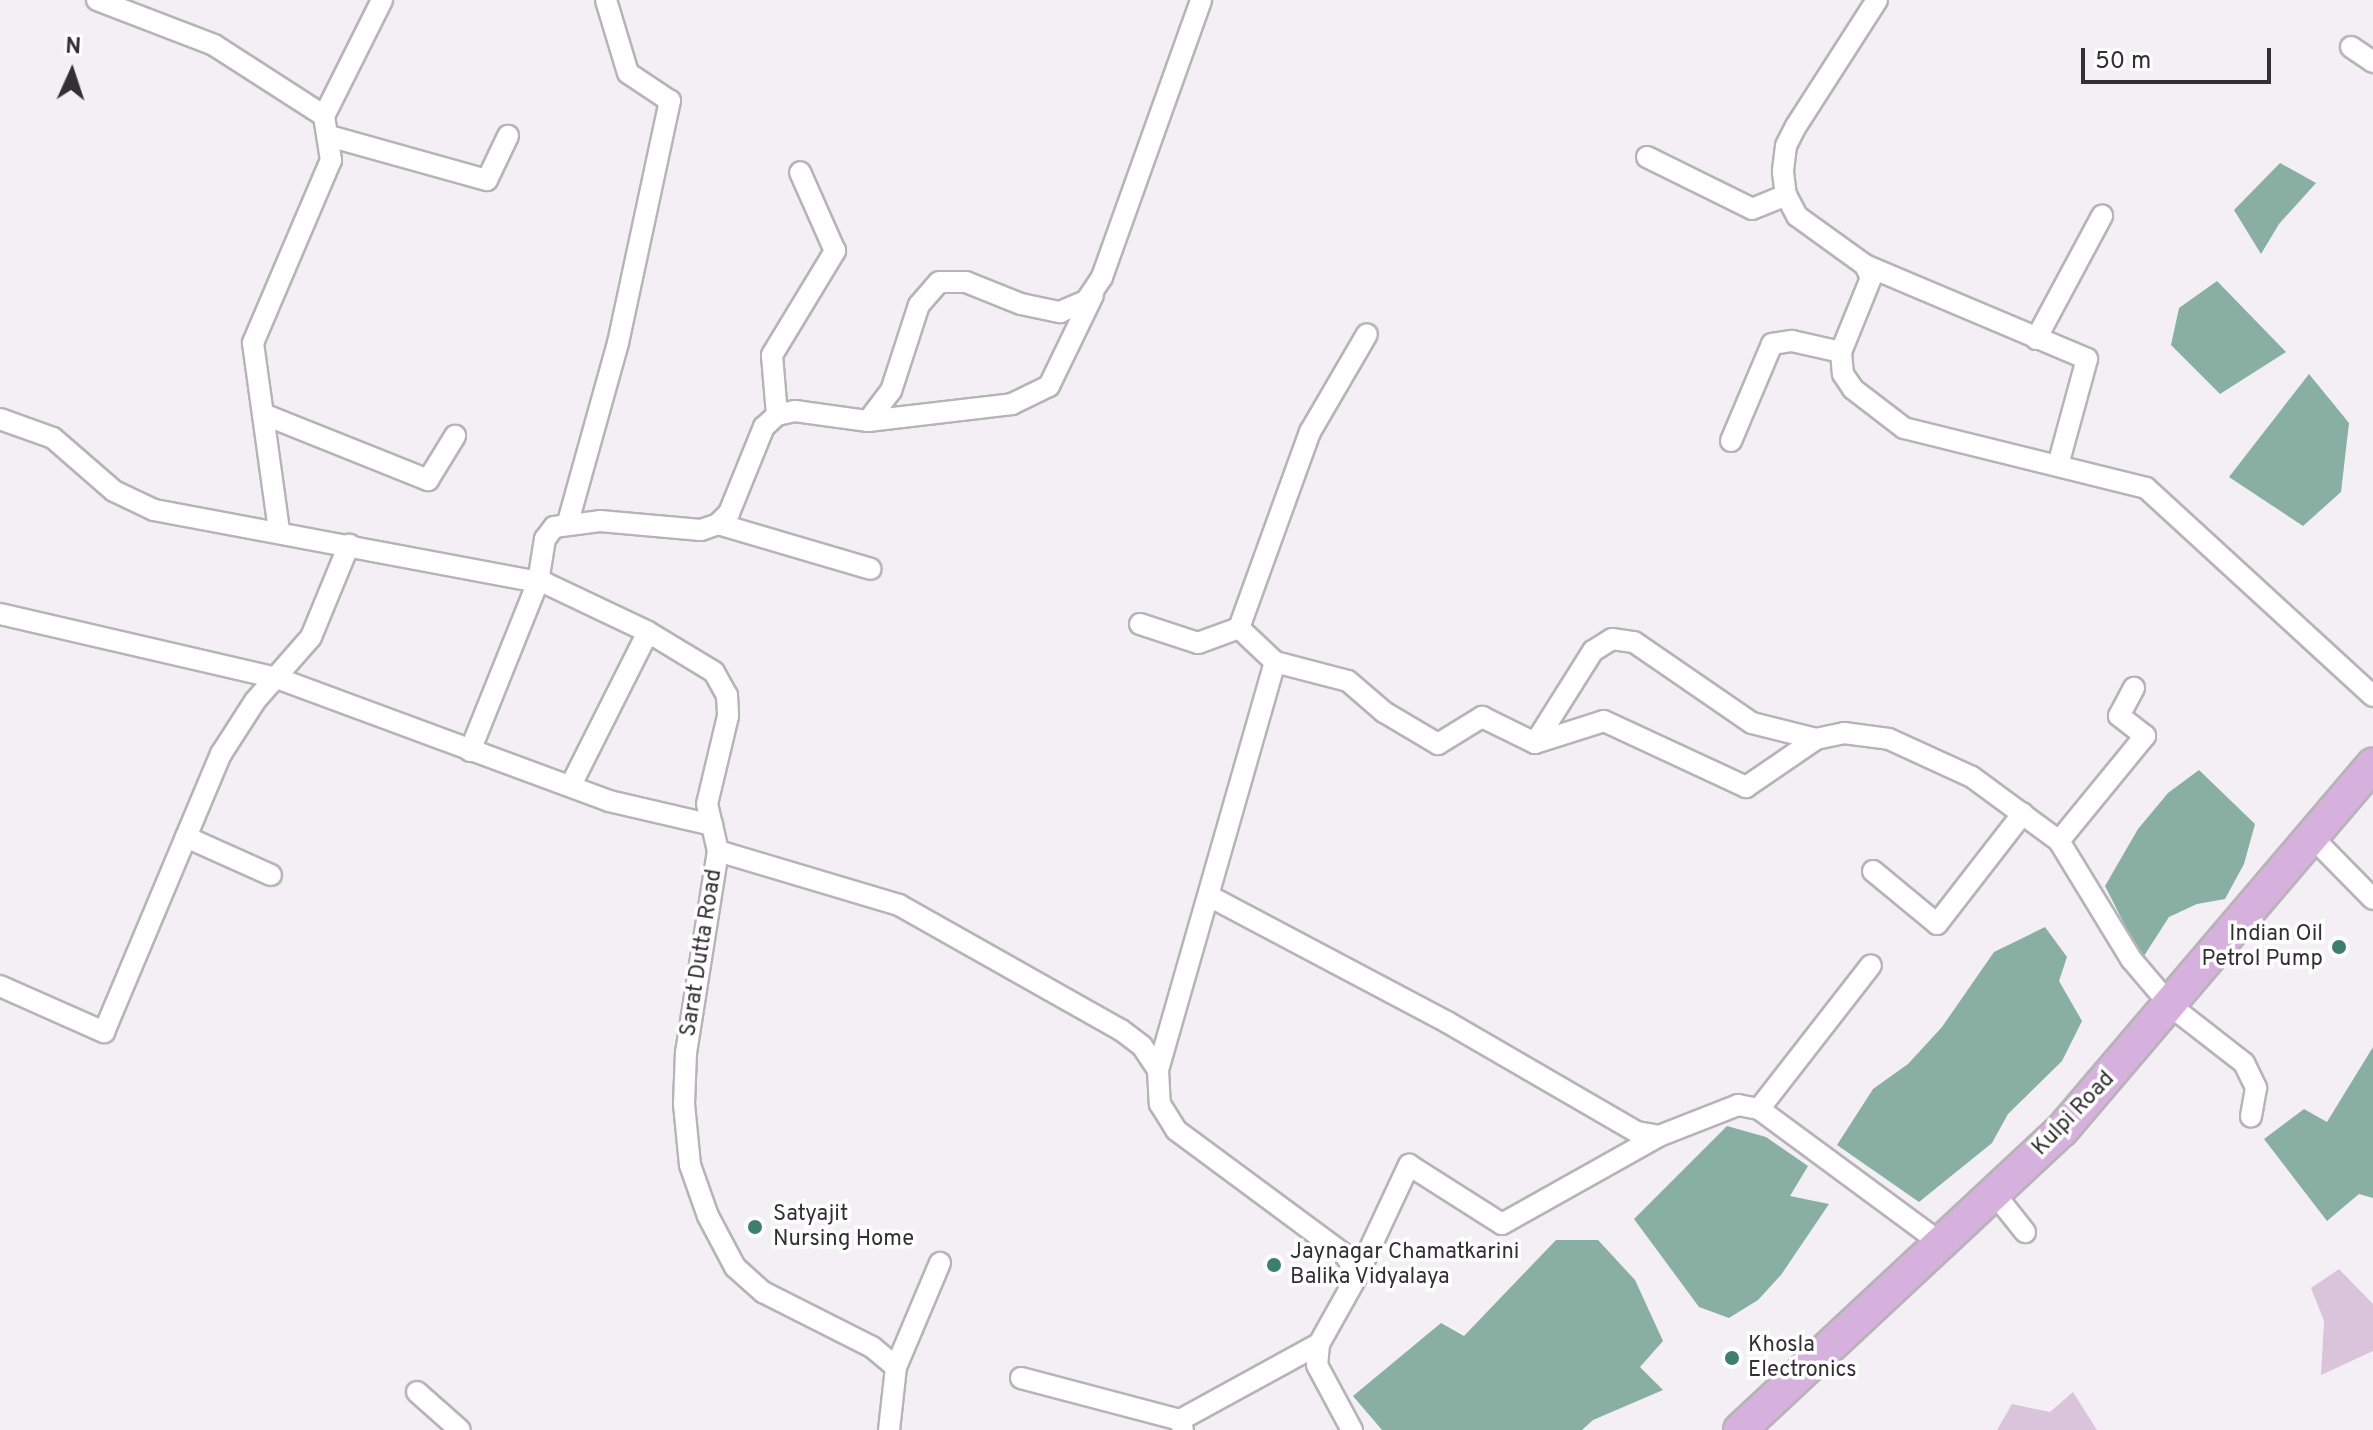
<!DOCTYPE html>
<html>
<head>
<meta charset="utf-8">
<style>
  body { margin:0 }
  #map { position:relative; width:2373px; height:1430px; overflow:hidden; background:#f4eff5; font-family:Overpass,sans-serif }
  div>[style] { position:absolute }
  .green>* { inset:0; background:#d9c4dc }
  .water>* { inset:0; background:#88afa2 }
  .roads { filter:drop-shadow(2px 0 #b7b3b8) drop-shadow(-2px 0 #b7b3b8) drop-shadow(0 2px #b7b3b8) drop-shadow(0 -2px #b7b3b8) }
  .street>* { height:20px; margin:-10px; padding:0 10px; transform-origin:10px; border-radius:10px; background:#fff }
  .primary>* { height:32px; margin:-16px; padding:0 16px; transform-origin:16px; border-radius:16px; background:#d7b1dd }
  .dots>* { width:22px; height:22px; translate:-50% -50%; box-sizing:border-box; border:4px solid #fefefe; border-radius:50% }
  span { translate:-50% -50%; white-space:nowrap; text-align:center; line-height:1.15; -webkit-text-stroke:7px #fefefe; paint-order:stroke }
  .poi-label { font-size:22px; color:#323032 }
  .right { translate:-100% -50%; text-align:right }
  .left { translate:0 -50%; text-align:left }
  .street-label { font-size:22px; color:#323032 }
  .north { position:absolute; left:32px; top:32px; width:80px; height:80px; -webkit-text-stroke:6px #fefefe; paint-order:stroke; rotate:3deg; font-size:22px; font-weight:700; line-height:32px; text-align:center; color:#323032 }
  .north::after { content:''; display:block; margin:auto; width:28px; height:36px; background:#323032; clip-path:polygon(50% 0,100% 100%,50% 72%,0 100%) }
  .scale { position:absolute; left:2081px; top:48px; width:190px; height:36px; box-sizing:border-box; border:4px solid #323032; border-top:0; padding-left:10px; font-size:24px; line-height:28px; white-space:nowrap; color:#323032; -webkit-text-stroke:6px #fefefe; paint-order:stroke }
</style>
</head>
<body>
<div id="map">
  <div class="green">
    <i style="clip-path:polygon(2339px 1269px,2373px 1304px,2373px 1351px,2321px 1375px,2324px 1321px,2311px 1288px)"></i>
    <i style="clip-path:polygon(2073px 1392px,2097px 1430px,1997px 1430px,2012px 1404px,2050px 1412px)"></i>
  </div>
  <div class="water">
    <i style="clip-path:polygon(2280px 163px,2316px 183px,2279px 224px,2261px 254px,2234px 210px)"></i>
    <i style="clip-path:polygon(2217px 281px,2286px 352px,2220px 394px,2171px 345px,2179px 308px)"></i>
    <i style="clip-path:polygon(2309px 374px,2349px 423px,2341px 492px,2303px 526px,2229px 477px)"></i>
    <i style="clip-path:polygon(2199px 770px,2255px 824px,2244px 864px,2225px 899px,2197px 904px,2169px 917px,2142px 959px,2105px 886px,2138px 829px,2168px 793px)"></i>
    <i style="clip-path:polygon(2045px 927px,2067px 957px,2059px 981px,2082px 1021px,2062px 1061px,2008px 1114px,1992px 1143px,1919px 1202px,1837px 1145px,1873px 1089px,1908px 1064px,1942px 1027px,1994px 952px)"></i>
    <i style="clip-path:polygon(2373px 1047px,2373px 1198px,2359px 1194px,2327px 1221px,2264px 1139px,2304px 1109px,2327px 1122px)"></i>
    <i style="clip-path:polygon(1727px 1126px,1766px 1137px,1808px 1166px,1790px 1196px,1829px 1204px,1781px 1275px,1758px 1300px,1729px 1318px,1699px 1307px,1634px 1219px)"></i>
    <i style="clip-path:polygon(1556px 1240px,1598px 1240px,1635px 1280px,1663px 1341px,1640px 1367px,1663px 1390px,1593px 1420px,1582px 1430px,1382px 1430px,1353px 1396px,1441px 1323px,1464px 1336px)"></i>
  </div>
  <div class="roads">
    <div class="street">
      <i style="left:97px;top:0;width:125px;rotate:21deg"></i>
      <i style="left:214px;top:45px;width:131px;rotate:32.8deg"></i>
      <i style="left:324px;top:116px;width:45px;rotate:81deg"></i>
      <i style="left:331px;top:160px;width:199px;rotate:113.1deg"></i>
      <i style="left:253px;top:343px;width:189px;rotate:82.1deg"></i>
      <i style="left:1877px;top:0;width:150px;rotate:122.7deg"></i>
      <i style="left:1796px;top:126px;width:22px;rotate:117deg"></i>
      <i style="left:1786px;top:146px;width:26px;rotate:97deg"></i>
      <i style="left:1783px;top:172px;width:23px;rotate:83deg"></i>
      <i style="left:1786px;top:195px;width:24px;rotate:62deg"></i>
      <i style="left:1797px;top:216px;width:84px;rotate:35.8deg"></i>
      <i style="left:1865px;top:265px;width:14px;rotate:65deg"></i>
      <i style="left:1871px;top:278px;width:80px;rotate:112.1deg"></i>
      <i style="left:1841px;top:352px;width:22px;rotate:85deg"></i>
      <i style="left:1843px;top:374px;width:18px;rotate:56deg"></i>
      <i style="left:1853px;top:389px;width:64px;rotate:37.4deg"></i>
      <i style="left:1904px;top:428px;width:249px;rotate:13.9deg"></i>
      <i style="left:2146px;top:488px;width:308px;rotate:42.5deg"></i>
      <i style="left:2351px;top:47px;width:27px;rotate:34deg"></i>
      <i style="left:324px;top:116px;width:130px;rotate:-63.4deg"></i>
      <i style="left:329px;top:136px;width:164px;rotate:15.6deg"></i>
      <i style="left:487px;top:180px;width:49px;rotate:-64.5deg"></i>
      <i style="left:1647px;top:157px;width:117px;rotate:26.3deg"></i>
      <i style="left:1752px;top:209px;width:37px;rotate:-22deg"></i>
      <i style="left:1865px;top:265px;width:241px;rotate:22.9deg"></i>
      <i style="left:2087px;top:359px;width:110px;rotate:105.3deg"></i>
      <i style="left:2036px;top:339px;width:140px;rotate:-61.8deg"></i>
      <i style="left:263px;top:414px;width:178px;rotate:21.8deg"></i>
      <i style="left:428px;top:480px;width:52px;rotate:-58.5deg"></i>
      <i style="left:777px;top:415px;width:60px;rotate:-94.8deg"></i>
      <i style="left:772px;top:355px;width:122px;rotate:-58.8deg"></i>
      <i style="left:835px;top:251px;width:86px;rotate:-113.9deg"></i>
      <i style="left:0;top:419px;width:56px;rotate:19.7deg"></i>
      <i style="left:53px;top:438px;width:81px;rotate:41deg"></i>
      <i style="left:114px;top:491px;width:44px;rotate:25.4deg"></i>
      <i style="left:154px;top:510px;width:398px;rotate:10.6deg"></i>
      <i style="left:545px;top:583px;width:114px;rotate:25.4deg"></i>
      <i style="left:648px;top:632px;width:77px;rotate:31.2deg"></i>
      <i style="left:714px;top:672px;width:26px;rotate:61deg"></i>
      <i style="left:727px;top:695px;width:21px;rotate:87deg"></i>
      <i style="left:728px;top:716px;width:90px;rotate:103.4deg"></i>
      <i style="left:707px;top:804px;width:48px;rotate:76.8deg"></i>
      <i style="left:718px;top:851px;width:204px;rotate:99deg"></i>
      <i style="left:686px;top:1052px;width:52px;rotate:92.2deg"></i>
      <i style="left:684px;top:1104px;width:61px;rotate:84.4deg"></i>
      <i style="left:690px;top:1165px;width:54px;rotate:70.6deg"></i>
      <i style="left:708px;top:1216px;width:58px;rotate:62.1deg"></i>
      <i style="left:735px;top:1267px;width:38px;rotate:42deg"></i>
      <i style="left:763px;top:1292px;width:122px;rotate:26.8deg"></i>
      <i style="left:872px;top:1347px;width:31px;rotate:40deg"></i>
      <i style="left:896px;top:1367px;width:63px;rotate:96.3deg"></i>
      <i style="left:868px;top:421px;width:145px;rotate:-6.7deg"></i>
      <i style="left:1012px;top:404px;width:41px;rotate:-25.9deg"></i>
      <i style="left:1049px;top:386px;width:101px;rotate:-64.2deg"></i>
      <i style="left:1731px;top:441px;width:105px;rotate:-67.1deg"></i>
      <i style="left:1772px;top:344px;width:20px;rotate:-9deg"></i>
      <i style="left:1792px;top:341px;width:50px;rotate:12.7deg"></i>
      <i style="left:568px;top:522px;width:186px;rotate:-74.4deg"></i>
      <i style="left:618px;top:343px;width:248px;rotate:-77.9deg"></i>
      <i style="left:670px;top:101px;width:50px;rotate:-146.3deg"></i>
      <i style="left:628px;top:73px;width:76px;rotate:-106.8deg"></i>
      <i style="left:718px;top:524px;width:159px;rotate:16.4deg"></i>
      <i style="left:0;top:614px;width:284px;rotate:13deg"></i>
      <i style="left:277px;top:678px;width:354px;rotate:20.3deg"></i>
      <i style="left:609px;top:801px;width:106px;rotate:13.1deg"></i>
      <i style="left:1140px;top:624px;width:61px;rotate:18.1deg"></i>
      <i style="left:1198px;top:643px;width:44px;rotate:-20.1deg"></i>
      <i style="left:1239px;top:628px;width:50px;rotate:43.4deg"></i>
      <i style="left:1275px;top:662px;width:75px;rotate:14.6deg"></i>
      <i style="left:1348px;top:681px;width:48px;rotate:40.7deg"></i>
      <i style="left:1384px;top:712px;width:63px;rotate:30.7deg"></i>
      <i style="left:1438px;top:744px;width:52px;rotate:-31.5deg"></i>
      <i style="left:1482px;top:717px;width:59px;rotate:26.1deg"></i>
      <i style="left:1535px;top:743px;width:72px;rotate:-17.7deg"></i>
      <i style="left:1604px;top:721px;width:157px;rotate:24.9deg"></i>
      <i style="left:1746px;top:787px;width:85px;rotate:-34.4deg"></i>
      <i style="left:1239px;top:628px;width:208px;rotate:-70.1deg"></i>
      <i style="left:1310px;top:432px;width:113px;rotate:-59.8deg"></i>
      <i style="left:1535px;top:743px;width:109px;rotate:-57.8deg"></i>
      <i style="left:1593px;top:651px;width:22px;rotate:-32deg"></i>
      <i style="left:1612px;top:639px;width:22px;rotate:8deg"></i>
      <i style="left:1634px;top:642px;width:143px;rotate:34.5deg"></i>
      <i style="left:1752px;top:723px;width:66px;rotate:14deg"></i>
      <i style="left:1816px;top:739px;width:29px;rotate:-12deg"></i>
      <i style="left:1844px;top:733px;width:45px;rotate:7.6deg"></i>
      <i style="left:1889px;top:739px;width:91px;rotate:24.6deg"></i>
      <i style="left:1972px;top:777px;width:108px;rotate:36.3deg"></i>
      <i style="left:2059px;top:841px;width:138px;rotate:58.6deg"></i>
      <i style="left:2131px;top:959px;width:63px;rotate:49.5deg"></i>
      <i style="left:2172px;top:1007px;width:91px;rotate:37.9deg"></i>
      <i style="left:2244px;top:1063px;width:28px;rotate:64deg"></i>
      <i style="left:2256px;top:1088px;width:29px;rotate:100deg"></i>
      <i style="left:470px;top:751px;width:182px;rotate:-68.1deg"></i>
      <i style="left:538px;top:582px;width:44px;rotate:-80.8deg"></i>
      <i style="left:545px;top:539px;width:15px;rotate:-53deg"></i>
      <i style="left:554px;top:527px;width:46px;rotate:-7.4deg"></i>
      <i style="left:600px;top:521px;width:101px;rotate:5.1deg"></i>
      <i style="left:701px;top:530px;width:18px;rotate:-19deg"></i>
      <i style="left:718px;top:524px;width:16px;rotate:-45deg"></i>
      <i style="left:729px;top:513px;width:93px;rotate:-67.9deg"></i>
      <i style="left:764px;top:427px;width:18px;rotate:-43deg"></i>
      <i style="left:777px;top:415px;width:18px;rotate:-13deg"></i>
      <i style="left:795px;top:411px;width:74px;rotate:7.8deg"></i>
      <i style="left:868px;top:421px;width:38px;rotate:-53deg"></i>
      <i style="left:891px;top:391px;width:90px;rotate:-72deg"></i>
      <i style="left:919px;top:305px;width:30px;rotate:-49deg"></i>
      <i style="left:939px;top:282px;width:27px"></i>
      <i style="left:966px;top:282px;width:59px;rotate:21.8deg"></i>
      <i style="left:1021px;top:304px;width:40px;rotate:12deg"></i>
      <i style="left:1060px;top:312px;width:28px;rotate:-23deg"></i>
      <i style="left:1086px;top:301px;width:29px;rotate:-56deg"></i>
      <i style="left:1102px;top:277px;width:294px;rotate:-70.3deg"></i>
      <i style="left:571px;top:785px;width:171px;rotate:-63.3deg"></i>
      <i style="left:186px;top:837px;width:93px;rotate:24.1deg"></i>
      <i style="left:2314px;top:839px;width:84px;rotate:45.5deg"></i>
      <i style="left:2059px;top:841px;width:136px;rotate:-50.7deg"></i>
      <i style="left:2145px;top:736px;width:33px;rotate:-142deg"></i>
      <i style="left:2119px;top:716px;width:32px;rotate:-62deg"></i>
      <i style="left:718px;top:851px;width:189px;rotate:16.6deg"></i>
      <i style="left:899px;top:905px;width:255px;rotate:29.4deg"></i>
      <i style="left:1121px;top:1030px;width:26px;rotate:37deg"></i>
      <i style="left:1142px;top:1046px;width:29px;rotate:56deg"></i>
      <i style="left:1158px;top:1070px;width:34px;rotate:87deg"></i>
      <i style="left:1160px;top:1104px;width:31px;rotate:58deg"></i>
      <i style="left:1176px;top:1130px;width:212px;rotate:36.5deg"></i>
      <i style="left:1346px;top:1256px;width:23px;rotate:61deg"></i>
      <i style="left:1357px;top:1276px;width:78px;rotate:119.2deg"></i>
      <i style="left:1319px;top:1344px;width:21px;rotate:95deg"></i>
      <i style="left:1317px;top:1365px;width:74px;rotate:61.7deg"></i>
      <i style="left:1873px;top:871px;width:83px;rotate:39.6deg"></i>
      <i style="left:1937px;top:924px;width:140px;rotate:-52.2deg"></i>
      <i style="left:1211px;top:897px;width:267px;rotate:27.9deg"></i>
      <i style="left:1447px;top:1022px;width:220px;rotate:30.1deg"></i>
      <i style="left:1637px;top:1132px;width:22px;rotate:10deg"></i>
      <i style="left:1659px;top:1136px;width:85px;rotate:-21.4deg"></i>
      <i style="left:1738px;top:1105px;width:21px;rotate:11deg"></i>
      <i style="left:1759px;top:1109px;width:226px;rotate:36.4deg"></i>
      <i style="left:0;top:986px;width:114px;rotate:23.9deg"></i>
      <i style="left:104px;top:1032px;width:302px;rotate:-67.2deg"></i>
      <i style="left:221px;top:754px;width:63px;rotate:-57.3deg"></i>
      <i style="left:255px;top:701px;width:85px;rotate:-48.8deg"></i>
      <i style="left:311px;top:637px;width:100px;rotate:-67.6deg"></i>
      <i style="left:1158px;top:1070px;width:424px;rotate:-74deg"></i>
      <i style="left:1759px;top:1109px;width:182px;rotate:-52.1deg"></i>
      <i style="left:1994px;top:1193px;width:50px;rotate:51.5deg"></i>
      <i style="left:1357px;top:1276px;width:123px;rotate:-64.9deg"></i>
      <i style="left:1409px;top:1165px;width:110px;rotate:32.4deg"></i>
      <i style="left:1502px;top:1224px;width:180px;rotate:-29.3deg"></i>
      <i style="left:896px;top:1367px;width:113px;rotate:-67.1deg"></i>
      <i style="left:1021px;top:1378px;width:164px;rotate:14.8deg"></i>
      <i style="left:1180px;top:1420px;width:10px;rotate:73deg"></i>
      <i style="left:417px;top:1392px;width:57px;rotate:41.5deg"></i>
      <i style="left:1180px;top:1420px;width:158px;rotate:-28.7deg"></i>
    </div>
    <div class="primary">
      <i style="left:1740px;top:1430px;width:440px;rotate:-43deg"></i>
      <i style="left:2062px;top:1130px;width:480px;rotate:-49.6deg"></i>
    </div>
  </div>
  <div class="dots">
    <i style="left:2339px;top:947px;background:#3e7e6c"></i>
    <i style="left:755px;top:1227px;background:#3e7e6c"></i>
    <i style="left:1274px;top:1265px;background:#3e7e6c"></i>
    <i style="left:1732px;top:1358px;background:#3e7e6c"></i>
  </div>
  <div class="poi-label">
    <span class="right" style="left:2323px;top:947px">Indian Oil<br>Petrol Pump</span>
    <span class="left" style="left:773px;top:1227px">Satyajit<br>Nursing Home</span>
    <span class="left" style="left:1290px;top:1265px">Jaynagar Chamatkarini<br>Balika Vidyalaya</span>
    <span class="left" style="left:1748px;top:1358px">Khosla<br>Electronics</span>
  </div>
  <div class="street-label">
    <span style="left:702px;top:953px;rotate:-81deg">Sarat Dutta Road</span>
    <span style="left:2074px;top:1114px;rotate:-46deg">Kulpi Road</span>
  </div>
  <div class="north">N</div>
  <div class="scale">50 m</div>
</div>
</body>
</html>
